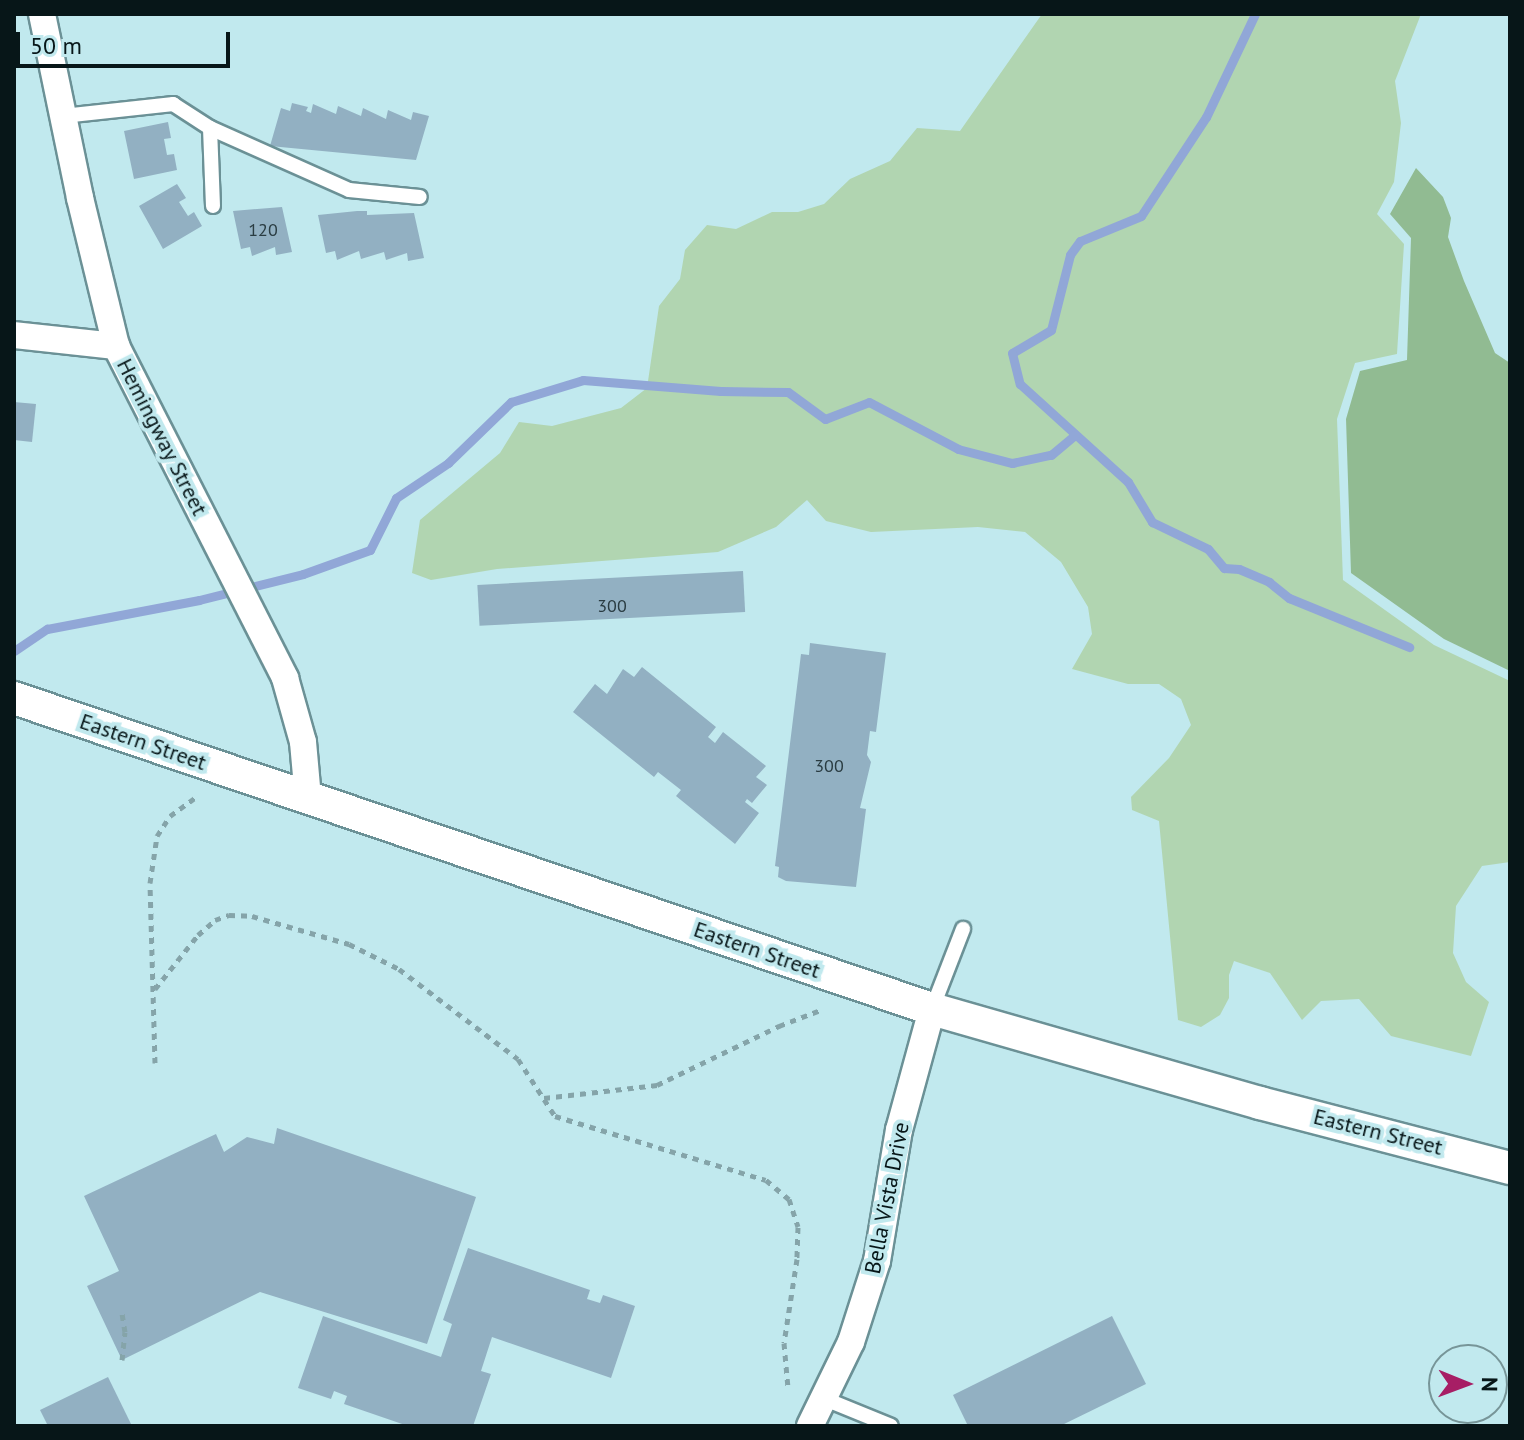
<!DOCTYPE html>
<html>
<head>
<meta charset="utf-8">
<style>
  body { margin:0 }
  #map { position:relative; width:1524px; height:1440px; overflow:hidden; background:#c1e9ee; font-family:"PT Sans",sans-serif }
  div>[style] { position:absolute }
  .green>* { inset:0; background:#b1d5b1 }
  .forest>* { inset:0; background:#91bb92 }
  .stream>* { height:9px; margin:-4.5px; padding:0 4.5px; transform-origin:4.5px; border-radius:4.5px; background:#91a7d7 }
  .building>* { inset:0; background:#92b0c2; transform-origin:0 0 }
  .path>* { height:5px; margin-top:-2.5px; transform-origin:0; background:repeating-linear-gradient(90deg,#85a4a9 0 6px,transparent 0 12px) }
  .roads { filter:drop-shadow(2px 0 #6b9196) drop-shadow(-2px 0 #6b9196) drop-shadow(0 2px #6b9196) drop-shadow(0 -2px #6b9196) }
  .service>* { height:14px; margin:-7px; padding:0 7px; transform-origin:7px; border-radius:7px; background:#fff }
  .minor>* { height:26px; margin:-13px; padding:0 13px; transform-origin:13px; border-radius:13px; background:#fff }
  .tertiary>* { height:32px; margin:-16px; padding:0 16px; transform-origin:16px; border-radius:16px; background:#fff }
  span { translate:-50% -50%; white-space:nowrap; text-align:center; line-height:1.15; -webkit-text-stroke:8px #c1e9ee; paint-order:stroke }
  .number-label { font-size:18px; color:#2a3c42 }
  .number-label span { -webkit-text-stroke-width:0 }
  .street-label { font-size:22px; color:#071618 }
  .frame { position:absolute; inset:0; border:16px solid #071618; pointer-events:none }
  .north { position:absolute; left:1428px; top:1344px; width:80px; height:80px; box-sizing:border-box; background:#c1e9ee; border:2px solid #779598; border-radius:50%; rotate:91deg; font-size:22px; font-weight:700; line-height:32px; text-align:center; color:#071618 }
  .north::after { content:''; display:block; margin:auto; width:28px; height:36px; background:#a71e65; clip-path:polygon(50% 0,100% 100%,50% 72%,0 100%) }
  .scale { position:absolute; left:16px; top:32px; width:214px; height:36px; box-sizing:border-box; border:4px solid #071618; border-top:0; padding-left:10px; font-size:24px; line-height:28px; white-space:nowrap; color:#071618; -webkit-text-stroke:6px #c1e9ee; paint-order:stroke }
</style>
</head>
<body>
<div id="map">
  <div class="green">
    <i style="clip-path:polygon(1042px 14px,1421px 14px,1395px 81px,1401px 123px,1394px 182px,1377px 214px,1404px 244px,1397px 354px,1355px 363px,1337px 419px,1343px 580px,1434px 645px,1510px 681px,1510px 862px,1482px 866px,1456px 906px,1453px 953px,1466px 982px,1489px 1002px,1471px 1056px,1391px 1036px,1359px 999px,1321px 1001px,1302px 1020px,1270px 973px,1234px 961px,1229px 975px,1229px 998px,1220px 1015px,1201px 1027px,1178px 1020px,1159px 821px,1132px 810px,1131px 797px,1169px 758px,1191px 725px,1181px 699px,1159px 684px,1128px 684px,1072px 669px,1092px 634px,1088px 607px,1061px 562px,1025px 532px,978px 527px,871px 532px,826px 521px,807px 500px,776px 527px,718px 552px,497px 569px,431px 580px,412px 573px,420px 520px,500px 453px,519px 422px,552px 426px,621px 408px,647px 388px,659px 306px,680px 279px,685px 250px,707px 225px,736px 229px,772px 212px,798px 212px,824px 204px,850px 179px,890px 161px,917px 128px,960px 131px)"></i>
  </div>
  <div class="forest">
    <i style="clip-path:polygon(1416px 168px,1443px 197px,1451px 218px,1448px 237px,1464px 281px,1495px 353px,1510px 363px,1510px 671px,1444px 639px,1351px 573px,1346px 419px,1360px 371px,1407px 360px,1411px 238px,1390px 214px)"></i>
  </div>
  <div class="stream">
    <i style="left:1255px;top:14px;width:114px;rotate:115.4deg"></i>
    <i style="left:1206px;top:117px;width:118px;rotate:123.3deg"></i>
    <i style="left:1141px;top:216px;width:66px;rotate:157.7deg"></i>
    <i style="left:1080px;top:241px;width:17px;rotate:126deg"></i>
    <i style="left:1070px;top:255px;width:77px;rotate:104.2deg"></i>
    <i style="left:1051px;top:330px;width:45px;rotate:149.5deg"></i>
    <i style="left:1012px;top:353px;width:32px;rotate:76deg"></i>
    <i style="left:1020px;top:384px;width:146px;rotate:42.2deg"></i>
    <i style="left:1128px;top:482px;width:47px;rotate:59deg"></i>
    <i style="left:1152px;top:522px;width:62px;rotate:25.7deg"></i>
    <i style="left:1208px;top:549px;width:25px;rotate:50deg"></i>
    <i style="left:1224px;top:568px;width:15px;rotate:4deg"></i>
    <i style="left:1239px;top:569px;width:33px;rotate:23deg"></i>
    <i style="left:1269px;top:582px;width:26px;rotate:39deg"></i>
    <i style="left:1289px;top:598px;width:130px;rotate:22.2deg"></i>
    <i style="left:14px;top:651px;width:40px;rotate:-34deg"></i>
    <i style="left:47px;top:629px;width:155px;rotate:-10.8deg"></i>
    <i style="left:199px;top:600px;width:107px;rotate:-14deg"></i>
    <i style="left:303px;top:574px;width:71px;rotate:-19.7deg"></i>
    <i style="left:370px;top:550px;width:58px;rotate:-63.4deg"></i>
    <i style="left:396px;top:498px;width:63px;rotate:-33.9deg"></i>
    <i style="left:448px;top:463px;width:88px;rotate:-44.1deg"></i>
    <i style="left:511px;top:402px;width:75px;rotate:-17deg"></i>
    <i style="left:583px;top:380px;width:138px;rotate:4.6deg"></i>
    <i style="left:721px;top:391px;width:67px;rotate:0.9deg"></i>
    <i style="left:788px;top:392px;width:46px;rotate:36.1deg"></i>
    <i style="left:825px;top:419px;width:47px;rotate:-21.1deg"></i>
    <i style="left:869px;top:402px;width:101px;rotate:27.8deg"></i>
    <i style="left:958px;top:449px;width:56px;rotate:14.5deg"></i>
    <i style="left:1012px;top:463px;width:40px;rotate:-12deg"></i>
    <i style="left:1051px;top:455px;width:31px;rotate:-40deg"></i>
  </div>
  <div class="building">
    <i style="clip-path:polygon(292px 103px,308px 107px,306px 111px,311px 113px,313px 104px,336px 114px,338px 106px,361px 116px,363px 108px,386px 119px,388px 110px,411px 120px,413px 112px,429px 116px,416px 160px,270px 146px,281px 108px,290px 111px)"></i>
    <i style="clip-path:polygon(168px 122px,171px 138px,164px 139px,167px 155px,174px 154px,177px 170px,134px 179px,124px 131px)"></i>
    <i style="clip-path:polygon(177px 184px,186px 198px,179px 202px,188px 216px,194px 212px,202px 226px,163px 249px,139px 206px)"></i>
    <i style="clip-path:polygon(282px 207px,292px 252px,276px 255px,275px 247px,252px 256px,250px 247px,241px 249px,233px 211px)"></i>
    <i style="clip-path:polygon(357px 211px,367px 211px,367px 215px,414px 213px,424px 258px,408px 261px,407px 253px,386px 260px,384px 252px,361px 259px,359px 251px,337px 260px,335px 251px,326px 253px,318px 215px)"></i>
    <i style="clip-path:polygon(14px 402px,36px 404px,32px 442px,14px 440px)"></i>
    <i style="left:743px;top:571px;width:41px;height:266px;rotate:87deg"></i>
    <i style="clip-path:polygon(810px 643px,886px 653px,876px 732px,870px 731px,867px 755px,871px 762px,860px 808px,866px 809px,856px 887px,786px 881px,778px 877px,779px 867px,775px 866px,801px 654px,809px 655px)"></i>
    <i style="clip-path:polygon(642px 667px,716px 727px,708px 737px,715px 743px,723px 732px,766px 766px,756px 777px,767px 785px,752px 803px,747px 799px,745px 802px,759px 813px,735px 844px,676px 796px,681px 790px,658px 772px,654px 777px,573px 712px,595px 684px,607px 694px,623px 669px,634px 677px)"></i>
    <i style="clip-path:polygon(277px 1128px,476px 1197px,427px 1344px,260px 1292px,122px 1360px,87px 1286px,119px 1271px,84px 1196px,216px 1134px,224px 1152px,247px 1137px,274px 1144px)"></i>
    <i style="clip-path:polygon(468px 1248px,590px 1290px,587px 1299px,600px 1303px,603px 1295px,635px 1306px,611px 1378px,492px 1337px,481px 1371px,491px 1374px,473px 1426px,408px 1426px,344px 1404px,347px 1396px,334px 1391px,331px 1399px,298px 1388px,323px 1316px,441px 1357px,452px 1324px,443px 1320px)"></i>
    <i style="clip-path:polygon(1112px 1316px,1146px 1384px,1060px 1426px,968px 1426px,953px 1395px)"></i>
    <i style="clip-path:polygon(108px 1377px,132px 1426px,48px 1426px,40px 1410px)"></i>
  </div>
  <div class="path">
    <i style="left:155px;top:989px;width:69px;rotate:-51.5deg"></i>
    <i style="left:198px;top:935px;width:23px;rotate:-41deg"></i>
    <i style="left:215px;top:920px;width:15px;rotate:-20deg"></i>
    <i style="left:229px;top:915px;width:23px;rotate:2deg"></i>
    <i style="left:252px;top:916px;width:101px;rotate:16.1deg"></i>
    <i style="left:349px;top:944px;width:56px;rotate:26.6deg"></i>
    <i style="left:399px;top:969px;width:149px;rotate:37.1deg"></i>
    <i style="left:518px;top:1059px;width:68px;rotate:57deg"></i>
    <i style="left:555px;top:1116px;width:220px;rotate:16.9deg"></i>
    <i style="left:766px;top:1180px;width:30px;rotate:40deg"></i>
    <i style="left:789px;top:1199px;width:29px;rotate:72deg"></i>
    <i style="left:798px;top:1227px;width:32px;rotate:92deg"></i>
    <i style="left:797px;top:1259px;width:85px;rotate:98.8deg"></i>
    <i style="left:784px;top:1343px;width:45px;rotate:84.9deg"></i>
    <i style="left:155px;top:1063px;width:180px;rotate:-91.6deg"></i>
    <i style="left:150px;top:883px;width:48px;rotate:-81.5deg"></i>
    <i style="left:157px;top:836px;width:24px;rotate:-57deg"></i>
    <i style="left:170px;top:816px;width:31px;rotate:-36deg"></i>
    <i style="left:544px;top:1098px;width:114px;rotate:-6.6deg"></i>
    <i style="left:657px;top:1085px;width:136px;rotate:-25.8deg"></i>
    <i style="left:779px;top:1026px;width:47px;rotate:-21.1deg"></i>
    <i style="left:122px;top:1360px;width:28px;rotate:-84deg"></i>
    <i style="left:125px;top:1332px;width:20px;rotate:-99deg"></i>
  </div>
  <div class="roads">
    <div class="service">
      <i style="left:63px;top:116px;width:111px;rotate:-6.2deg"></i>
      <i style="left:173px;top:104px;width:44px;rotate:33deg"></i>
      <i style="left:210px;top:128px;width:152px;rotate:24deg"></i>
      <i style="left:349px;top:190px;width:71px;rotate:5.6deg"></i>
      <i style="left:210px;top:128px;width:78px;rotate:87.8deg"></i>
      <i style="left:932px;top:1009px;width:86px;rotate:-68.8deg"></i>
      <i style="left:825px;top:1399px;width:71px;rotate:22.2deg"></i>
    </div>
    <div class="minor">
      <i style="left:42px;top:14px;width:188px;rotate:78.3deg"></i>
      <i style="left:80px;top:198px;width:152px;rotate:76.3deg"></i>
      <i style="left:116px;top:346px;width:373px;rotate:63deg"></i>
      <i style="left:285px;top:678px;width:66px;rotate:74.3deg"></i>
      <i style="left:303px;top:742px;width:56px;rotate:84.9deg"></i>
      <i style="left:14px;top:335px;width:103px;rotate:6.2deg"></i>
      <i style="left:810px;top:1426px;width:93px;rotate:-64deg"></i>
      <i style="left:851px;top:1342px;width:85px;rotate:-72.2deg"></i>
      <i style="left:877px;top:1261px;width:133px;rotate:-80.5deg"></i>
      <i style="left:899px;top:1130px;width:125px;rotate:-74.7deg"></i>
    </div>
    <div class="tertiary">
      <i style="left:14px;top:698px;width:969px;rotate:18.72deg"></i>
      <i style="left:932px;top:1009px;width:341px;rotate:16deg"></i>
      <i style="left:1260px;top:1103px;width:258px;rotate:14.6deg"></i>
    </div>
  </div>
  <div class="number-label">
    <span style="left:263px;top:230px">120</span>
    <span style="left:612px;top:606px">300</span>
    <span style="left:829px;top:766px">300</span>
  </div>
  <div class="street-label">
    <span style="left:162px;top:437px;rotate:63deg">Hemingway Street</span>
    <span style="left:143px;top:742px;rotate:19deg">Eastern Street</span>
    <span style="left:757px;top:950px;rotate:19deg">Eastern Street</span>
    <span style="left:1378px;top:1132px;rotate:14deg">Eastern Street</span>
    <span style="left:887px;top:1198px;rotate:-79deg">Bella Vista Drive</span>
  </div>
  <div class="frame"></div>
  <div class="north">N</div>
  <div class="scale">50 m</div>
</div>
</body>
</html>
